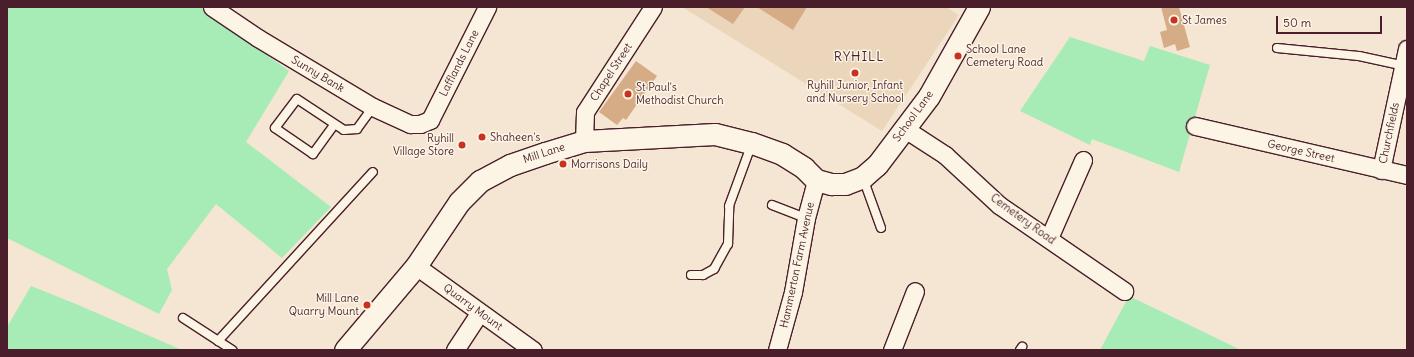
<!DOCTYPE html>
<html>
<head>
<meta charset="utf-8">
<style>
  body { margin:0 }
  #map { position:relative; width:1414px; height:357px; overflow:hidden; background:#f4e6d2; font-family:Delius,sans-serif }
  div>[style] { position:absolute }
  .built>* { inset:0; background:#ebd5bb }
  .green>* { inset:0; background:#a7ebb6 }
  .building>* { inset:0; background:#d5ac86 }
  .roads { filter:drop-shadow(1px 0 #4a1f2b) drop-shadow(-1px 0 #4a1f2b) drop-shadow(0 1px #4a1f2b) drop-shadow(0 -1px #4a1f2b) }
  .service>* { height:8px; margin:-4px; padding:0 4px; transform-origin:4px; border-radius:4px; background:#fcf5e5 }
  .minor>* { height:17px; margin:-8.5px; padding:0 8.5px; transform-origin:8.5px; border-radius:8.5px; background:#fcf5e5 }
  .tertiary>* { height:21px; margin:-10.5px; padding:0 10.5px; transform-origin:10.5px; border-radius:10.5px; background:#fcf5e5 }
  .dots>* { width:11px; height:11px; translate:-50% -50%; box-sizing:border-box; border:2px solid #fcf5e5; border-radius:50% }
  span { translate:-50% -50%; white-space:nowrap; text-align:center; line-height:1.15; -webkit-text-stroke:3px #fcf5e5; paint-order:stroke }
  .poi-label { font-size:11px; color:#4a1f2b }
  .left { translate:0 -50%; text-align:left }
  .right { translate:-100% -50%; text-align:right }
  .street-label { font-size:11px; color:#4a1f2b }
  .quarter-label { font-size:13px; color:#4a1f2b; letter-spacing:1px }
  .frame { position:absolute; inset:0; border:8px solid #4a1f2b; pointer-events:none }
  .scale { position:absolute; left:1276px; top:16px; width:106px; height:18px; box-sizing:border-box; border:2px solid #4a1f2b; border-top:0; padding-left:5px; font-size:12px; line-height:14px; white-space:nowrap; color:#4a1f2b; -webkit-text-stroke:3px #fcf5e5; paint-order:stroke }
</style>
</head>
<body>
<div id="map">
  <div class="built">
    <i style="clip-path:polygon(682px 7px,946px 7px,959px 15px,882px 131px)"></i>
  </div>
  <div class="green">
    <i style="clip-path:polygon(7px 7px,202px 7px,289px 71px,246px 142px,331px 207px,282px 258px,216px 204px,167px 269px,172px 290px,159px 314px,7px 238px)"></i>
    <i style="clip-path:polygon(1070px 37px,1144px 61px,1150px 46px,1210px 65px,1179px 172px,1092px 139px,1090px 145px,1020px 111px)"></i>
    <i style="clip-path:polygon(31px 286px,76px 304px,182px 350px,7px 350px,7px 327px)"></i>
    <i style="clip-path:polygon(1129px 296px,1241px 350px,1100px 350px)"></i>
  </div>
  <div class="building">
    <i style="clip-path:polygon(706px 7px,745px 7px,733px 24px)"></i>
    <i style="clip-path:polygon(757px 7px,807px 7px,793px 30px)"></i>
    <i style="clip-path:polygon(1161px 7px,1179px 7px,1190px 47px,1177px 51px,1175px 44px,1164px 48px,1160px 32px,1167px 30px)"></i>
    <i style="clip-path:polygon(636px 61px,657px 76px,626px 120px,623px 118px,617px 125px,599px 112px)"></i>
  </div>
  <div class="roads">
    <div class="service">
      <i style="left:1277px;top:48px;width:82px;rotate:5.6deg"></i>
      <i style="left:1359px;top:56px;width:47px;rotate:12.3deg"></i>
      <i style="left:334px;top:125px;width:36px;rotate:126deg"></i>
      <i style="left:313px;top:154px;width:46px;rotate:-145.6deg"></i>
      <i style="left:275px;top:128px;width:36px;rotate:-53deg"></i>
      <i style="left:297px;top:99px;width:56px;rotate:33.4deg"></i>
      <i style="left:344px;top:130px;width:13px;rotate:-4deg"></i>
      <i style="left:357px;top:129px;width:27px;rotate:-54deg"></i>
      <i style="left:863px;top:178px;width:53px;rotate:70.2deg"></i>
      <i style="left:772px;top:205px;width:36px;rotate:21deg"></i>
      <i style="left:691px;top:275px;width:12px"></i>
      <i style="left:703px;top:275px;width:13px;rotate:-29deg"></i>
      <i style="left:714px;top:269px;width:29px;rotate:-61deg"></i>
      <i style="left:728px;top:244px;width:38px;rotate:-88deg"></i>
      <i style="left:729px;top:206px;width:67px;rotate:-69.9deg"></i>
      <i style="left:183px;top:318px;width:59px;rotate:33.1deg"></i>
      <i style="left:218px;top:341px;width:229px;rotate:-47.5deg"></i>
      <i style="left:1020px;top:350px;width:4px;rotate:-56deg"></i>
    </div>
    <div class="minor">
      <i style="left:212px;top:7px;width:55px;rotate:34deg"></i>
      <i style="left:258px;top:38px;width:134px;rotate:31deg"></i>
      <i style="left:373px;top:107px;width:41px;rotate:24.7deg"></i>
      <i style="left:410px;top:124px;width:10px"></i>
      <i style="left:420px;top:124px;width:11px;rotate:-22deg"></i>
      <i style="left:430px;top:120px;width:127px;rotate:-63.2deg"></i>
      <i style="left:1195px;top:126px;width:218px;rotate:13deg"></i>
      <i style="left:905px;top:129px;width:48px;rotate:33deg"></i>
      <i style="left:945px;top:155px;width:74px;rotate:42.8deg"></i>
      <i style="left:999px;top:205px;width:152px;rotate:34.5deg"></i>
      <i style="left:584px;top:141px;width:29px;rotate:-88deg"></i>
      <i style="left:585px;top:112px;width:125px;rotate:-57.1deg"></i>
      <i style="left:1381px;top:170px;width:124px;rotate:-77.9deg"></i>
      <i style="left:1049px;top:238px;width:85px;rotate:-66.4deg"></i>
      <i style="left:416px;top:266px;width:144px;rotate:35.7deg"></i>
      <i style="left:455px;top:350px;width:45px;rotate:-56.7deg"></i>
      <i style="left:777px;top:350px;width:60px;rotate:-74.6deg"></i>
      <i style="left:793px;top:292px;width:75px;rotate:-80deg"></i>
      <i style="left:806px;top:218px;width:39px;rotate:-75deg"></i>
      <i style="left:892px;top:350px;width:63px;rotate:-68.7deg"></i>
    </div>
    <div class="tertiary">
      <i style="left:345px;top:350px;width:110px;rotate:-49.8deg"></i>
      <i style="left:416px;top:266px;width:77px;rotate:-56.1deg"></i>
      <i style="left:459px;top:202px;width:30px;rotate:-45deg"></i>
      <i style="left:480px;top:181px;width:34px;rotate:-28deg"></i>
      <i style="left:510px;top:165px;width:37px;rotate:-19deg"></i>
      <i style="left:545px;top:153px;width:41px;rotate:-17.1deg"></i>
      <i style="left:584px;top:141px;width:131px;rotate:-3.1deg"></i>
      <i style="left:715px;top:134px;width:38px;rotate:14deg"></i>
      <i style="left:752px;top:143px;width:32px;rotate:20deg"></i>
      <i style="left:782px;top:154px;width:26px;rotate:32deg"></i>
      <i style="left:804px;top:168px;width:17px;rotate:45deg"></i>
      <i style="left:816px;top:180px;width:16px;rotate:15deg"></i>
      <i style="left:831px;top:184px;width:14px"></i>
      <i style="left:845px;top:184px;width:19px;rotate:-21deg"></i>
      <i style="left:863px;top:177px;width:18px;rotate:-41deg"></i>
      <i style="left:877px;top:165px;width:86px;rotate:-53deg"></i>
      <i style="left:929px;top:96px;width:102px;rotate:-60.7deg"></i>
    </div>
  </div>
  <div class="dots">
    <i style="left:1174px;top:20px;background:#c8321e"></i>
    <i style="left:958px;top:56px;background:#c8321e"></i>
    <i style="left:855px;top:73px;background:#c8321e"></i>
    <i style="left:628px;top:94px;background:#c8321e"></i>
    <i style="left:482px;top:137px;background:#c8321e"></i>
    <i style="left:462px;top:145px;background:#c8321e"></i>
    <i style="left:563px;top:164px;background:#c8321e"></i>
    <i style="left:367px;top:305px;background:#c8321e"></i>
  </div>
  <div class="poi-label">
    <span class="left" style="left:1182px;top:20px">St James</span>
    <span class="left" style="left:966px;top:56px">School Lane<br>Cemetery Road</span>
    <span style="left:855px;top:92px">Ryhill Junior, Infant<br>and Nursery School</span>
    <span class="left" style="left:636px;top:94px">St Paul's<br>Methodist Church</span>
    <span class="left" style="left:490px;top:137px">Shaheen's</span>
    <span class="right" style="left:454px;top:145px">Ryhill<br>Village Store</span>
    <span class="left" style="left:571px;top:164px">Morrisons Daily</span>
    <span class="right" style="left:359px;top:305px">Mill Lane<br>Quarry Mount</span>
  </div>
  <div class="street-label">
    <span style="left:459px;top:63px;rotate:-63deg">Lafflands Lane</span>
    <span style="left:611px;top:72px;rotate:-57deg">Chapel Street</span>
    <span style="left:318px;top:74px;rotate:31deg">Sunny Bank</span>
    <span style="left:913px;top:116px;rotate:-54deg">School Lane</span>
    <span style="left:1389px;top:133px;rotate:-78deg">Churchfields</span>
    <span style="left:1301px;top:151px;rotate:13deg">George Street</span>
    <span style="left:544px;top:153px;rotate:-18deg">Mill Lane</span>
    <span style="left:1023px;top:219px;rotate:36deg">Cemetery Road</span>
    <span style="left:797px;top:265px;rotate:-78deg">Hammerton Farm Avenue</span>
    <span style="left:473px;top:307px;rotate:36deg">Quarry Mount</span>
  </div>
  <div class="quarter-label">
    <span style="left:859px;top:57px">RYHILL</span>
  </div>
  <div class="frame"></div>
  <div class="scale">50 m</div>
</div>
</body>
</html>
